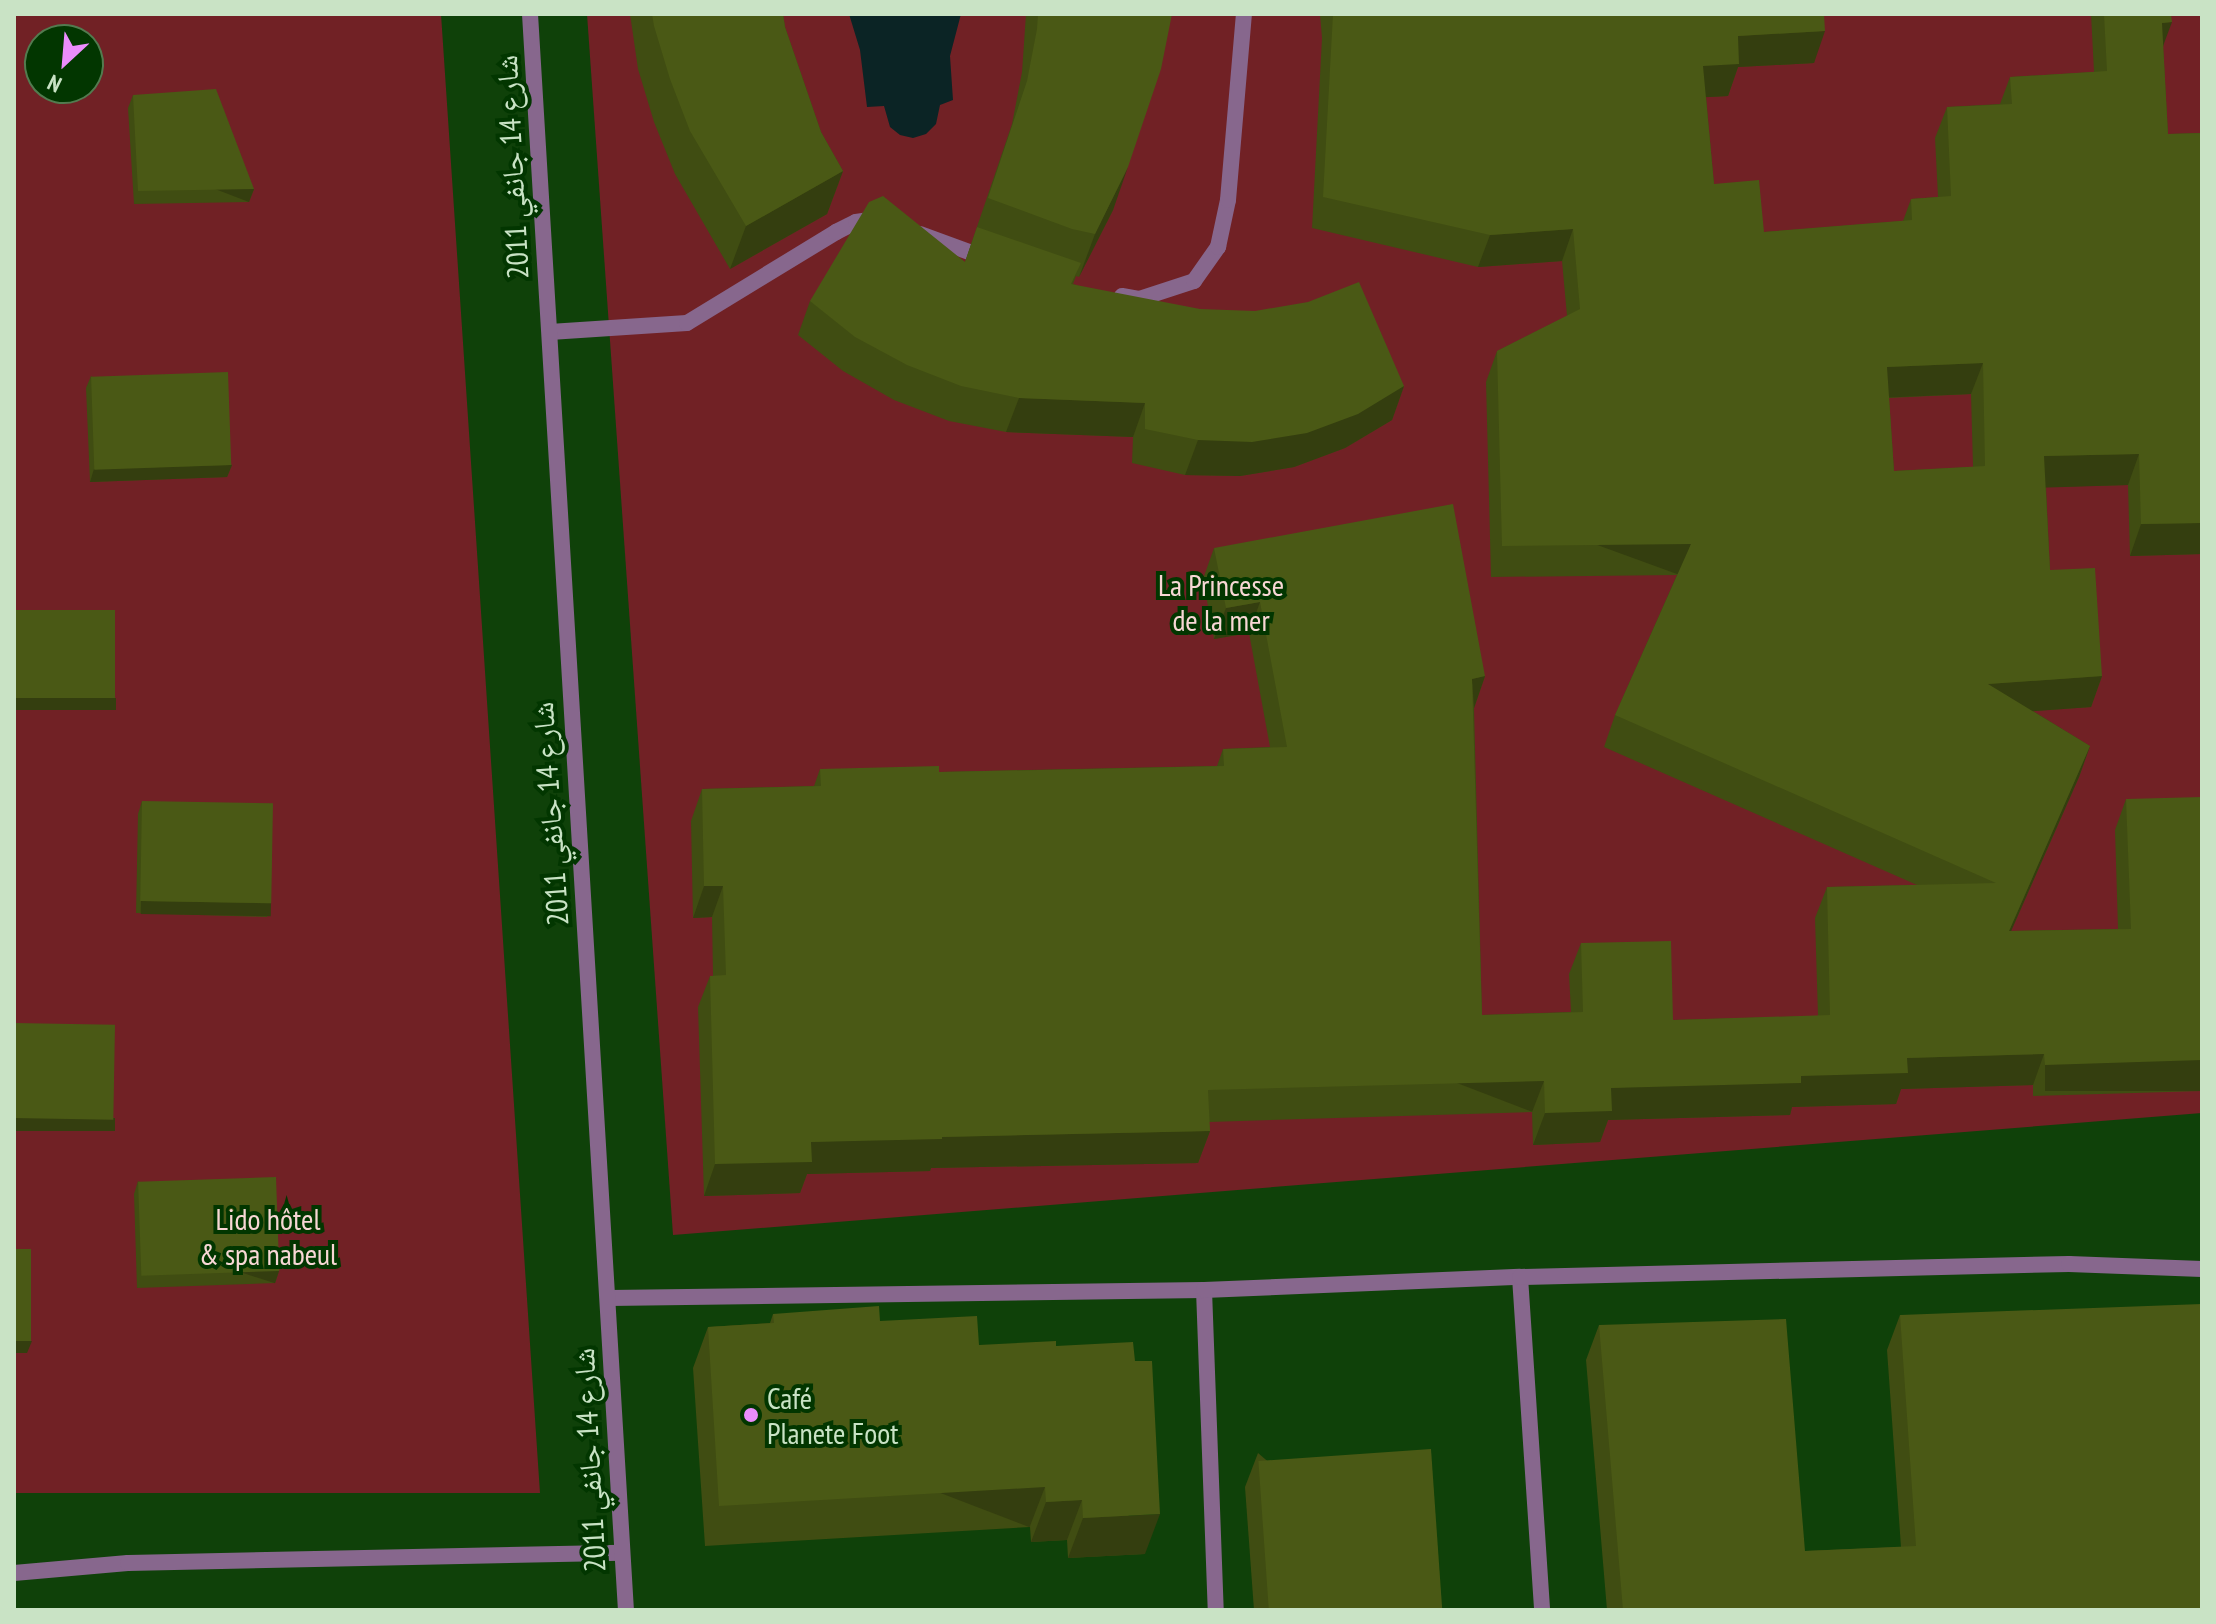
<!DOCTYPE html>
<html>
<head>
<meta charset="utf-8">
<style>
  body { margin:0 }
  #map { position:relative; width:2216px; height:1624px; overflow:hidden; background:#0f4109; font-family:"PT Sans Narrow","Noto Naskh Arabic",sans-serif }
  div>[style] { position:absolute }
  .green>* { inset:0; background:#712125 }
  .water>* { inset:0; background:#0b2425 }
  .service>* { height:16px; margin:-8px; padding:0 8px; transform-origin:8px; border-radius:8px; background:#87678d }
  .minor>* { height:16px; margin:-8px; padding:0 8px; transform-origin:8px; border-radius:8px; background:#87678d }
  .tertiary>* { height:16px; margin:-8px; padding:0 8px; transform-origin:8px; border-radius:8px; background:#87678d }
  .wall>* { inset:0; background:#404d12 }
  .shaded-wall>* { inset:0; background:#343e0f; transform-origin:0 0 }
  .building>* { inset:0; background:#4a5915; transform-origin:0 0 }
  .dots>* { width:22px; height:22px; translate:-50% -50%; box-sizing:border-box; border:4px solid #023600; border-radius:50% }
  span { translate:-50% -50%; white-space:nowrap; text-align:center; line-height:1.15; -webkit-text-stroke:8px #023600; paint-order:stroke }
  .street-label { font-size:30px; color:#c9e3c5 }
  .park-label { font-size:30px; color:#f8d7d5 }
  .poi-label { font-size:30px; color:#c9e3c5 }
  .left { translate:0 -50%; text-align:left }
  .frame { position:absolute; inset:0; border:16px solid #c9e3c5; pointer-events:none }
  .north { position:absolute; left:24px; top:24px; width:80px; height:80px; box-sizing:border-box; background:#023600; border:2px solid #527b4f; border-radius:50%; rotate:206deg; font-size:22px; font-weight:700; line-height:32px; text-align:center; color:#c9e3c5 }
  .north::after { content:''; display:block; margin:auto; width:28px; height:36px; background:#eb8dfc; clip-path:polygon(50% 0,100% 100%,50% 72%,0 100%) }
</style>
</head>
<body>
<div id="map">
  <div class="green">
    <i style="clip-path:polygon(evenodd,14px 14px,441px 14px,540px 1493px,14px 1493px,14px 14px,40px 40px,88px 40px,88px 88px,40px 88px,40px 40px)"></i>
    <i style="clip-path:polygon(587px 14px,2202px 14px,2202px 1113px,673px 1235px)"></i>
  </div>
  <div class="water">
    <i style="clip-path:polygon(849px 14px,961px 14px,950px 56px,953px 100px,940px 105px,936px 124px,926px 134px,913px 138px,900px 135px,890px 127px,884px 106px,867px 107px,860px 50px)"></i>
  </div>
  <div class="service">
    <i style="left:920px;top:234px;width:72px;rotate:20.2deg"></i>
    <i style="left:1122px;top:296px;width:17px;rotate:10deg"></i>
    <i style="left:1139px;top:299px;width:58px;rotate:-18.1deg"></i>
    <i style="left:1194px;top:281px;width:42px;rotate:-54.8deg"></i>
    <i style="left:1218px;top:247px;width:48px;rotate:-78deg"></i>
    <i style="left:1228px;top:200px;width:187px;rotate:-85.1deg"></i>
    <i style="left:550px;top:332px;width:137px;rotate:-3.8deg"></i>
    <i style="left:687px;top:323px;width:175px;rotate:-31.4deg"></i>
    <i style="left:836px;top:232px;width:22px;rotate:-27deg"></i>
    <i style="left:856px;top:222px;width:19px;rotate:-9deg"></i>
  </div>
  <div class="minor">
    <i style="left:1520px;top:1277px;width:334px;rotate:86.2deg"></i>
    <i style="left:1204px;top:1290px;width:320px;rotate:87.9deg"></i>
    <i style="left:609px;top:1298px;width:595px;rotate:-0.77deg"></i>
    <i style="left:1204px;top:1290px;width:316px;rotate:-2.4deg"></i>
    <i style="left:1520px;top:1277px;width:549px;rotate:-1.36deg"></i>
    <i style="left:2069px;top:1264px;width:133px;rotate:2.2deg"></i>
    <i style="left:14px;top:1573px;width:114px;rotate:-5deg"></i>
    <i style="left:128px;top:1563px;width:494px;rotate:-1.2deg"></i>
  </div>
  <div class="tertiary">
    <i style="left:530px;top:14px;width:1599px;rotate:86.56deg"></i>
  </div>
  <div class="wall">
    <i style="clip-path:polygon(630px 14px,783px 14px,785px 27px,821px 132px,843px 171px,827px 214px,730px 269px,675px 174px,654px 122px,638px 69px)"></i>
    <i style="clip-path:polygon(1026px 14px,1172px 14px,1113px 210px,1079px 277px,1076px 276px,1073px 284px,1404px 386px,1392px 420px,1345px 448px,1294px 467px,1240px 476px,1185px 475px,1132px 463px,1133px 437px,1006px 432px,949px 421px,894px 400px,843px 371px,798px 335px,810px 301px,965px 262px,1012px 124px,1022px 72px)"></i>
    <i style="clip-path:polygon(evenodd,1320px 14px,1824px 14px,1814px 63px,1738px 67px,1728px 96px,1706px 97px,1714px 184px,1764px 232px,1903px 221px,1911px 199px,1938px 197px,1935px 138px,1947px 107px,2000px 104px,2010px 77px,2094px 72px,2091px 14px,2171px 14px,2163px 47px,2168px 134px,2202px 133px,2202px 554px,2130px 556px,2128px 485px,2046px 487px,2050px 570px,2102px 676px,2091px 707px,2033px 711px,2090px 746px,2079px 777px,2011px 931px,2118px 929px,2115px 830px,2126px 799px,2202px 1091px,2033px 1096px,2033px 1085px,1901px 1089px,1896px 1104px,1792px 1107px,1790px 1115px,1608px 1120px,1600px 1142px,1533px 1145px,1532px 1112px,1209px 1122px,1210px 1131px,1198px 1163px,931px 1168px,930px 1171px,807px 1174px,800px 1193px,704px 1196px,698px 1007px,710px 976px,713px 976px,712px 917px,693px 918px,691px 821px,702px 789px,814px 786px,820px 769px,939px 772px,1217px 766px,1223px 749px,1270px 747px,1249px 633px,1214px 639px,1203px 579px,1214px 548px,1485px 676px,1474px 708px,1482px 1015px,1571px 1012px,1569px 974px,1581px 943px,1673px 1020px,1818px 1016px,1815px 918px,1827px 887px,1917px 885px,1604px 747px,1615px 715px,1677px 575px,1491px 577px,1486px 382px,1497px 351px,1567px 316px,1562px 261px,1478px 267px,1312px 228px,1322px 38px,1320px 14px,1971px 394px,1973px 467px,1894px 471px,1889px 398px,1971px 394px)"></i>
    <i style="clip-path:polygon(133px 95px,254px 189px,249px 202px,134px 204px,128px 108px)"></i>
    <i style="clip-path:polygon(91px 376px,232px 465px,227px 477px,90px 482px,86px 388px)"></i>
    <i style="clip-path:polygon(142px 801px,271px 904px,267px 917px,136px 913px,138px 814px)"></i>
    <i style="clip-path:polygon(138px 1181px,279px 1271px,275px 1283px,137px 1288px,134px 1194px)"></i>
    <i style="clip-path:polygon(773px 1314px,880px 1321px,979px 1345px,1056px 1346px,1145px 1554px,1068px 1558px,1067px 1540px,1031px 1542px,1030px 1527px,705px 1546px,693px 1368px,708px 1327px,770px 1323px)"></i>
    <i style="clip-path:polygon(1900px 1315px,2202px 1610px,1607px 1610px,1586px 1360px,1599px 1325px,1805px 1551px,1901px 1547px,1887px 1350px)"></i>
    <i style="clip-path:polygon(1258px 1453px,1442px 1610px,1254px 1610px,1245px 1487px)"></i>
  </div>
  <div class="shaded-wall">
    <i style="clip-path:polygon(2172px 22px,2160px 54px,2162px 23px)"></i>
    <i style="clip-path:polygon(1825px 31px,1814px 63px,1738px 67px,1728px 96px,1691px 98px,1703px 66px,1738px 36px)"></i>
    <i style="clip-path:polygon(1128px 167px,1113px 210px,1079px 277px,1095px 234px)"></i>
    <i style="clip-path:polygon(843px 171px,827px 214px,730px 269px,746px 226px)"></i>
    <i style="left:254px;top:189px;width:14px;height:116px;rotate:111deg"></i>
    <i style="clip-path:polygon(1573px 229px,1562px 261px,1478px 267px,1490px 235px)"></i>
    <i style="clip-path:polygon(1983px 363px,1971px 394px,1875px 398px,1887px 367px)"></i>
    <i style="clip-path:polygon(1404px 386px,1392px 420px,1345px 448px,1294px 467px,1240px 476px,1185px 475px,1198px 440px)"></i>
    <i style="clip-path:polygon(1019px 398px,1145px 403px,1133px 437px,1006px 432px)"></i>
    <i style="clip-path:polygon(2139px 454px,2128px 485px,2032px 488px,2044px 456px)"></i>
    <i style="clip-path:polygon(232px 465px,227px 477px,90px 482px,94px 469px)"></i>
    <i style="clip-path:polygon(2202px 523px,2202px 554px,2130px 556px,2141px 524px)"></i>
    <i style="left:1691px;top:544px;width:33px;height:189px;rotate:110deg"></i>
    <i style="clip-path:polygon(1260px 602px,1249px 633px,1214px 639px,1226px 608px)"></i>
    <i style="clip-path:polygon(1485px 676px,1474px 708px,1472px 679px)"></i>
    <i style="clip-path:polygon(2102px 676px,2091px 707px,1977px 715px,1988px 684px)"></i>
    <i style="left:14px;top:698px;width:102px;height:12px"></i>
    <i style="clip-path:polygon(2090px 746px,2079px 777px,1997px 963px,2009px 931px)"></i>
    <i style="clip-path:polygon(704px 886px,723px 886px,712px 917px,693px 918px)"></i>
    <i style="left:141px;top:901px;width:130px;height:13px;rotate:1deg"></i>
    <i style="clip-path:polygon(2044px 1054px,2033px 1085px,1901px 1089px,1896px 1104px,1792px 1107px,1790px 1115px,1608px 1120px,1600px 1142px,1533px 1145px,1545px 1113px,1611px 1088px,1801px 1076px,1907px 1058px)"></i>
    <i style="left:2202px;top:1060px;width:31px;height:157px;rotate:90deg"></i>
    <i style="left:1544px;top:1081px;width:33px;height:336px;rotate:111deg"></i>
    <i style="left:14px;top:1118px;width:101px;height:13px"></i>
    <i style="clip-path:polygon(1210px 1131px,1198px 1163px,931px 1168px,930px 1171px,807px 1174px,800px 1193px,704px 1196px,715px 1164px,811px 1142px,942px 1137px)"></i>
    <i style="left:279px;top:1271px;width:13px;height:138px;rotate:108deg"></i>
    <i style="clip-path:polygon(14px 1341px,32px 1341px,27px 1353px,14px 1353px)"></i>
    <i style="left:1045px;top:1487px;width:43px;height:327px;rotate:111deg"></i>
    <i style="clip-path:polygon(1082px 1500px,1067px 1540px,1031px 1542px,1046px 1502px)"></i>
    <i style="clip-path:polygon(1160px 1514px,1145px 1554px,1068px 1558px,1083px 1518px)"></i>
  </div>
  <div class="building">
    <i style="clip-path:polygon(652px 14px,783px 14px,785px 27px,821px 132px,843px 171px,746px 226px,690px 131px,670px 79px,654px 26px)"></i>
    <i style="clip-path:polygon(1038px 14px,1172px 14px,1161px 69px,1128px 167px,1095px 234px,1072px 229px,988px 198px,1027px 81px,1037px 29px)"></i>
    <i style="clip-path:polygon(evenodd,1333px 14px,1824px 14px,1825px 31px,1738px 36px,1739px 64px,1703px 66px,1714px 184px,1759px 180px,1764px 232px,1912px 220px,1911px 199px,1951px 196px,1947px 107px,2012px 104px,2010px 77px,2107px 71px,2104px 14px,2171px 14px,2172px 22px,2162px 23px,2168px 134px,2202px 133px,2202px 523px,2141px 524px,2139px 454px,2044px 456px,2050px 570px,2095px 568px,2102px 676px,1988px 684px,2090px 746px,2009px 931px,2131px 929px,2126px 799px,2202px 797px,2202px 1060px,2045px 1065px,2044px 1054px,1907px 1058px,1908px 1073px,1801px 1076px,1801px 1083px,1611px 1088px,1612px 1111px,1545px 1113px,1544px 1081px,1208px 1090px,1210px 1131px,942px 1137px,942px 1139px,811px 1142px,812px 1162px,715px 1164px,710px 976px,726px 975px,723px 886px,704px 886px,702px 789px,821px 786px,820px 769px,939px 766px,939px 772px,1224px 766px,1223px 749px,1287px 747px,1260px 602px,1226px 608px,1214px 548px,1453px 504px,1485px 676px,1472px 679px,1482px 1015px,1583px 1012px,1581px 943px,1671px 941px,1673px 1020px,1830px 1015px,1827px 887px,1996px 883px,1615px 715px,1691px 544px,1502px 546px,1497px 351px,1580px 309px,1573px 229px,1490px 235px,1323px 197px,1333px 14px,1983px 363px,1985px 466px,1894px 471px,1887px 367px,1983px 363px)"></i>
    <i style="clip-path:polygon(216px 89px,254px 189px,138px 191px,133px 95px)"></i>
    <i style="clip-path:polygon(883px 196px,965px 262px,977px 227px,1081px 263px,1071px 284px,1200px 309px,1255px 311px,1308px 302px,1359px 282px,1404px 386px,1358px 414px,1307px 433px,1252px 442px,1198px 440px,1145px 429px,1145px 403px,1019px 398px,961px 386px,907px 365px,855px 337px,810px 301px,869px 202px)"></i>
    <i style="left:228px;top:372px;width:93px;height:137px;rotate:88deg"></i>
    <i style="left:14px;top:610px;width:101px;height:88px"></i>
    <i style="left:142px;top:801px;width:131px;height:100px;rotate:1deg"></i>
    <i style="left:14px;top:1023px;width:101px;height:95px;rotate:1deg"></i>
    <i style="left:276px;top:1177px;width:94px;height:138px;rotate:88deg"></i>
    <i style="left:14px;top:1249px;width:17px;height:92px"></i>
    <i style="clip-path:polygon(2202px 1304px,2202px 1610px,1623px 1610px,1599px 1325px,1786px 1319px,1805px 1551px,1916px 1546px,1900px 1315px)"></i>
    <i style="clip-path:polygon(879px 1306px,880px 1321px,977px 1316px,979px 1345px,1056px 1341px,1056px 1346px,1133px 1342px,1135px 1361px,1152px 1361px,1160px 1514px,1083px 1518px,1082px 1500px,1046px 1502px,1045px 1487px,719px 1506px,708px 1327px,774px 1323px,773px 1314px)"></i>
    <i style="left:1431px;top:1449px;width:161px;height:173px;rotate:86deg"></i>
  </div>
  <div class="dots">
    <i style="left:751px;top:1415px;background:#eb8dfc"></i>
  </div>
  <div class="street-label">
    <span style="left:512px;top:167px;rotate:-93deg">شارع 14 جانفي 2011</span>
    <span style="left:550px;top:814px;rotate:-94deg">شارع 14 جانفي 2011</span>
    <span style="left:589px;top:1460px;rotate:-93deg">شارع 14 جانفي 2011</span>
  </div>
  <div class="park-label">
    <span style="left:1221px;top:602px">La Princesse<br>de la mer</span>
    <span style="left:268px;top:1236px">Lido hôtel<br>&amp; spa nabeul</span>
  </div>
  <div class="poi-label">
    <span class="left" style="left:767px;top:1415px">Café<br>Planete Foot</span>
  </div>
  <div class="frame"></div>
  <div class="north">N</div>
</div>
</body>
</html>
